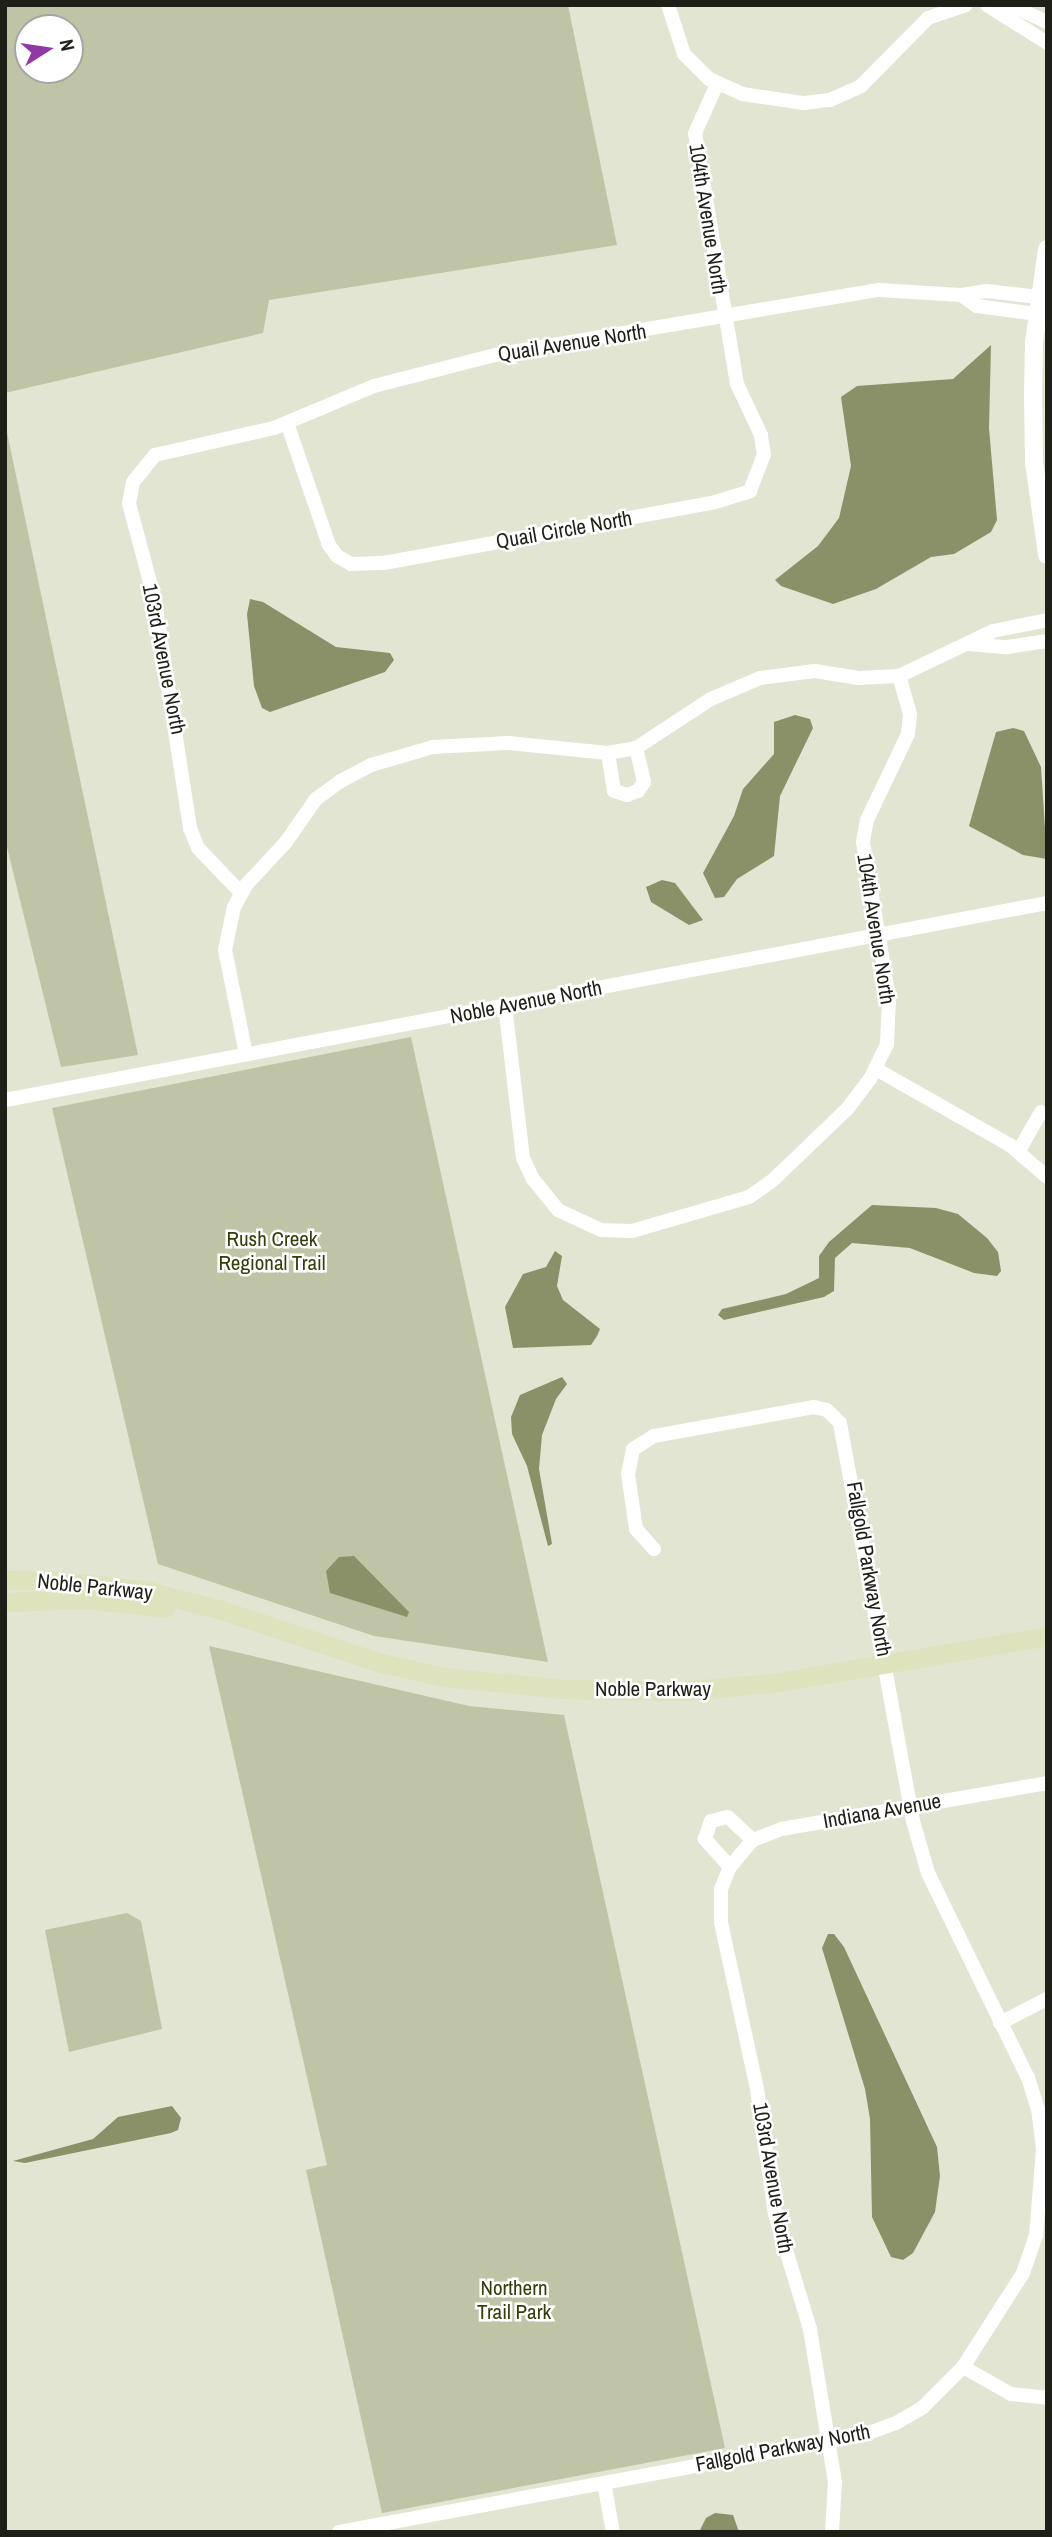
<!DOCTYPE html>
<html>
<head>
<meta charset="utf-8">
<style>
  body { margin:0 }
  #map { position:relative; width:1052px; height:2537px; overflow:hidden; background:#e1e5d1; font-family:"Archivo Narrow",sans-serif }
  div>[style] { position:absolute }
  .green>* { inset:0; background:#bfc4a6 }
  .water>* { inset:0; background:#8a9168 }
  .minor>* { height:14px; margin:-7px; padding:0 7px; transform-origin:7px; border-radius:7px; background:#fff }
  .tertiary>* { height:18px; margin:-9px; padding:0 9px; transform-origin:9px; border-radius:9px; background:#fff }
  .secondary>* { height:19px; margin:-9.5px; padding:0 9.5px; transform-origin:9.5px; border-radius:9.5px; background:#dee2bd }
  span { translate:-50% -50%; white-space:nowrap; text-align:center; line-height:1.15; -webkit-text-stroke:5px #fff; paint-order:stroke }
  .street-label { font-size:21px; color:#1e2018 }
  .park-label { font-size:21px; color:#373d0a }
  .frame { position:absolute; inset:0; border:7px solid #1e2018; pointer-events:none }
  .north { position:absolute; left:14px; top:14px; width:70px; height:70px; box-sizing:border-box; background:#fff; border:2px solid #a5a6a3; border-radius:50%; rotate:78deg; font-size:19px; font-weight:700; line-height:28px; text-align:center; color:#1e2018 }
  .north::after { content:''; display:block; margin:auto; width:24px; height:32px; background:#9039a5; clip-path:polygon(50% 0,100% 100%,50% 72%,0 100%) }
</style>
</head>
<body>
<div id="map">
  <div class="green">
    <i style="clip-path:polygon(evenodd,5px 5px,568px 5px,617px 245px,269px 300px,263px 333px,5px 393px,5px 5px,70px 28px,70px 70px,28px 70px,28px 28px,70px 28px)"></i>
    <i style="clip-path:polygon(5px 423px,138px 1055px,61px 1067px,5px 839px)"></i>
    <i style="clip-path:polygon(411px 1037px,548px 1662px,374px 1636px,158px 1564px,52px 1108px)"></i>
    <i style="clip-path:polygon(209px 1646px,469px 1706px,564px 1715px,725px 2448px,382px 2513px,306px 2170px,327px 2165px)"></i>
    <i style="clip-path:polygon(127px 1913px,141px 1921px,162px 2029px,69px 2052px,45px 1930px)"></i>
  </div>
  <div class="water">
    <i style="clip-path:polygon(991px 345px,989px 428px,997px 520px,991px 532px,954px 554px,931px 557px,876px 589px,833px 604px,781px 586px,775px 580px,818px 546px,839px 518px,851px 466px,841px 397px,857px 386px,953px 379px)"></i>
    <i style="clip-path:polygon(250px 599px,263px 602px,336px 647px,390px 653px,394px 660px,385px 672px,270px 712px,262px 708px,254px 686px,247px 614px)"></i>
    <i style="clip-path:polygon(795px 715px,810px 719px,813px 728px,780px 796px,774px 856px,737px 879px,724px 897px,715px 898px,703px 873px,734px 816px,743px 789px,774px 754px,774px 722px)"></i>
    <i style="clip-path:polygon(1013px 728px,1024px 731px,1041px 767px,1047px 859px,1023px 855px,969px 826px,996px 732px)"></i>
    <i style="clip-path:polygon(662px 880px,675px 883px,703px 920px,689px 925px,651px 902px,646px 887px)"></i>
    <i style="clip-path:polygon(872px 1205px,936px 1208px,958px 1214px,987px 1238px,998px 1252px,1001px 1271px,997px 1276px,974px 1273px,910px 1248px,852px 1243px,835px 1258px,834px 1291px,824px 1297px,724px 1320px,718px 1315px,722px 1309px,786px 1294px,819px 1278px,819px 1256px,829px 1242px)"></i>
    <i style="clip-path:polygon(555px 1251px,562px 1256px,557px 1286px,563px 1300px,600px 1329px,597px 1336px,591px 1345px,513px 1348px,505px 1307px,523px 1274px,546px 1267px)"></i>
    <i style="clip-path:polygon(562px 1377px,567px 1384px,556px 1399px,542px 1435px,539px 1469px,552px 1544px,548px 1546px,527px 1466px,512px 1434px,511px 1417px,520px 1395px)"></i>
    <i style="clip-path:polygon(354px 1556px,409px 1612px,407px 1617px,330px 1593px,326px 1571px,339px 1557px)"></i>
    <i style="clip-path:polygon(828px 1934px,834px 1934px,844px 1947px,937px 2147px,940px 2176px,935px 2212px,913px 2253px,903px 2260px,891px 2257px,872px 2217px,870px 2119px,865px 2089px,822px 1948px)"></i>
    <i style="clip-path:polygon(172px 2106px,181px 2118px,178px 2130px,171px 2133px,25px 2163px,13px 2161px,93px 2139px,118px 2117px)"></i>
    <i style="clip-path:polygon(715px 2513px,733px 2515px,739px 2532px,699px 2532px,706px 2518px)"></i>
  </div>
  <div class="minor">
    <i style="left:668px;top:5px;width:52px;rotate:71.9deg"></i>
    <i style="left:684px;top:54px;width:35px;rotate:45deg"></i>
    <i style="left:709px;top:79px;width:36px;rotate:24deg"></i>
    <i style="left:742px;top:94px;width:63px;rotate:8.3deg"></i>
    <i style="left:804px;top:103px;width:26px;rotate:-7deg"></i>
    <i style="left:830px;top:100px;width:34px;rotate:-24deg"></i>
    <i style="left:861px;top:86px;width:95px;rotate:-45.4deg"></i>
    <i style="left:928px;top:18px;width:40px;rotate:-18.9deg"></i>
    <i style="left:987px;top:5px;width:71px;rotate:32.3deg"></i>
    <i style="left:995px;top:8px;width:24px;rotate:2deg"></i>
    <i style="left:1019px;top:9px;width:31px;rotate:25deg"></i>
    <i style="left:961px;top:295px;width:19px;rotate:35deg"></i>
    <i style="left:977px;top:306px;width:61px;rotate:7.6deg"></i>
    <i style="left:287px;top:423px;width:129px;rotate:71deg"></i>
    <i style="left:329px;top:545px;width:14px;rotate:54deg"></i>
    <i style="left:337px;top:556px;width:16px;rotate:30deg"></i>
    <i style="left:351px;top:564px;width:33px;rotate:-2deg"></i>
    <i style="left:384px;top:563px;width:337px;rotate:-10.4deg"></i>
    <i style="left:715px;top:502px;width:37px;rotate:-17deg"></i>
    <i style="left:750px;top:491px;width:39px;rotate:-69deg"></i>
    <i style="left:764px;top:455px;width:20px;rotate:-99deg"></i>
    <i style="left:761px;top:435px;width:56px;rotate:-115.2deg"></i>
    <i style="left:737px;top:384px;width:254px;rotate:-99.5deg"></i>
    <i style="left:695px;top:133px;width:54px;rotate:-65.8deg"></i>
    <i style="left:969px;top:644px;width:38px;rotate:5deg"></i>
    <i style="left:1007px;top:647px;width:40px;rotate:-8.5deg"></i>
    <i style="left:608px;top:753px;width:38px;rotate:81deg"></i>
    <i style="left:614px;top:791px;width:14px;rotate:17deg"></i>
    <i style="left:627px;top:795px;width:12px;rotate:-20deg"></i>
    <i style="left:638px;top:791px;width:11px;rotate:-56deg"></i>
    <i style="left:644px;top:782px;width:35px;rotate:-103deg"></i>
    <i style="left:241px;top:893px;width:62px;rotate:-133.7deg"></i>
    <i style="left:198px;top:848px;width:22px;rotate:-112deg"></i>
    <i style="left:190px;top:828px;width:230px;rotate:-98.8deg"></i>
    <i style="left:155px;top:601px;width:101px;rotate:-104.9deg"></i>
    <i style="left:129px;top:503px;width:21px;rotate:-79deg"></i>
    <i style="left:133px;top:482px;width:35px;rotate:-51deg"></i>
    <i style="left:155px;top:455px;width:122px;rotate:-12.8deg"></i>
    <i style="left:274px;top:428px;width:108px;rotate:-22.8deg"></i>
    <i style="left:374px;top:386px;width:129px;rotate:-14.4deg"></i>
    <i style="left:499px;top:354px;width:385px;rotate:-9.6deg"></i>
    <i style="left:879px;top:290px;width:82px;rotate:3.5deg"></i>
    <i style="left:961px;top:295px;width:25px;rotate:-9deg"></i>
    <i style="left:986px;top:291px;width:53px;rotate:6.5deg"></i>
    <i style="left:505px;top:1005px;width:154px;rotate:83.3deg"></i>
    <i style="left:523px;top:1158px;width:23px;rotate:65deg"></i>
    <i style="left:533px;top:1179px;width:40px;rotate:51deg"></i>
    <i style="left:558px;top:1210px;width:47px;rotate:24.9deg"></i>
    <i style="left:601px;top:1230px;width:31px;rotate:2deg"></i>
    <i style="left:632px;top:1231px;width:122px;rotate:-16.2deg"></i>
    <i style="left:749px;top:1197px;width:28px;rotate:-35deg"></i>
    <i style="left:772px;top:1181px;width:105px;rotate:-43.8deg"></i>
    <i style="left:848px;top:1108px;width:36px;rotate:-53deg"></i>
    <i style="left:870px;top:1079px;width:39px;rotate:-64deg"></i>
    <i style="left:887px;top:1044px;width:46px;rotate:-87.5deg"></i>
    <i style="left:889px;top:998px;width:158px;rotate:-99.5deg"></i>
    <i style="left:863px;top:842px;width:22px;rotate:-80deg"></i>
    <i style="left:867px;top:820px;width:95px;rotate:-64.5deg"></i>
    <i style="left:908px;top:734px;width:20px;rotate:-84deg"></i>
    <i style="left:910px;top:714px;width:40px;rotate:-106deg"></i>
    <i style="left:246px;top:1054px;width:106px;rotate:-101.4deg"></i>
    <i style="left:225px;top:950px;width:44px;rotate:-78.2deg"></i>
    <i style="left:234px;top:907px;width:26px;rotate:-61deg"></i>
    <i style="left:247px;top:884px;width:57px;rotate:-47.1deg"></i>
    <i style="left:286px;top:842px;width:52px;rotate:-55.1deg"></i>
    <i style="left:316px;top:799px;width:29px;rotate:-36deg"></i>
    <i style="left:339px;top:782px;width:36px;rotate:-28deg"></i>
    <i style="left:371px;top:765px;width:65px;rotate:-16.2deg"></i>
    <i style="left:433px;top:747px;width:75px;rotate:-3.1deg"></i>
    <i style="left:508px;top:743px;width:100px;rotate:5.7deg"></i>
    <i style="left:608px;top:753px;width:28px;rotate:-10deg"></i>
    <i style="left:636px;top:748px;width:90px;rotate:-33.2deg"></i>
    <i style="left:711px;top:699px;width:53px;rotate:-23.2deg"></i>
    <i style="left:760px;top:678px;width:55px;rotate:-7.3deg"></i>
    <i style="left:815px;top:671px;width:44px;rotate:9.2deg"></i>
    <i style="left:858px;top:678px;width:41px;rotate:-2.8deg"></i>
    <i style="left:899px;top:676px;width:104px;rotate:-25.6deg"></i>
    <i style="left:993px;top:631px;width:55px;rotate:-11.5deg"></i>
    <i style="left:876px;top:1069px;width:154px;rotate:29.6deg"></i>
    <i style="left:1010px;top:1145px;width:49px;rotate:40.9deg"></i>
    <i style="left:5px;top:1100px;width:1060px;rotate:-10.71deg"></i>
    <i style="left:1018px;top:1152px;width:46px;rotate:-60.1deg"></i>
    <i style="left:730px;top:1867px;width:38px;rotate:-132deg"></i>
    <i style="left:705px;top:1839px;width:19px;rotate:-72deg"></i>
    <i style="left:711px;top:1821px;width:17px;rotate:-13deg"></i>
    <i style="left:728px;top:1817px;width:34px;rotate:43deg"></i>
    <i style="left:1000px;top:2023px;width:53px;rotate:-27.1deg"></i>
    <i style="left:963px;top:2367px;width:55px;rotate:29.4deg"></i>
    <i style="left:1011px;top:2394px;width:36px;rotate:6deg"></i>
    <i style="left:604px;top:2483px;width:50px;rotate:79.6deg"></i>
    <i style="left:339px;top:2532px;width:533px;rotate:-10.49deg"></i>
    <i style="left:863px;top:2435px;width:35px;rotate:-20deg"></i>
    <i style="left:896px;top:2423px;width:30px;rotate:-30deg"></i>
    <i style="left:922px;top:2408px;width:58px;rotate:-45deg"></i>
    <i style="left:963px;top:2367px;width:112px;rotate:-57.4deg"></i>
    <i style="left:1023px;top:2273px;width:39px;rotate:-71deg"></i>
    <i style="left:1036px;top:2236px;width:87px;rotate:-85.4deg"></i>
    <i style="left:1043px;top:2149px;width:39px;rotate:-97deg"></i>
    <i style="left:1038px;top:2110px;width:34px;rotate:-107deg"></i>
    <i style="left:1028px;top:2078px;width:228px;rotate:-116deg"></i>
    <i style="left:928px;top:1873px;width:54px;rotate:-106.1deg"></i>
    <i style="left:913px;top:1821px;width:405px;rotate:-100.4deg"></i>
    <i style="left:840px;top:1423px;width:18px;rotate:-135deg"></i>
    <i style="left:827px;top:1410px;width:13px;rotate:-167deg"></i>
    <i style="left:814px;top:1407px;width:163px;rotate:169.7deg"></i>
    <i style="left:654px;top:1436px;width:25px;rotate:148deg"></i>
    <i style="left:633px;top:1449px;width:25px;rotate:101deg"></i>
    <i style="left:628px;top:1474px;width:56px;rotate:81.7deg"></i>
    <i style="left:636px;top:1529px;width:27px;rotate:48deg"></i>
    <i style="left:832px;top:2532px;width:50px;rotate:-86.6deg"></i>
    <i style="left:835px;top:2482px;width:155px;rotate:-99.3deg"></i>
    <i style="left:810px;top:2329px;width:120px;rotate:-106.9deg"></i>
    <i style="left:775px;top:2214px;width:126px;rotate:-98.2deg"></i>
    <i style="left:757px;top:2089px;width:171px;rotate:-102.2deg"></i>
    <i style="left:721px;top:1922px;width:33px;rotate:-90deg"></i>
    <i style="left:721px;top:1889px;width:24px;rotate:-68deg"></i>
    <i style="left:730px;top:1867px;width:35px;rotate:-50deg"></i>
    <i style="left:753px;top:1840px;width:30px;rotate:-21deg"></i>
    <i style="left:781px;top:1829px;width:270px;rotate:-9.8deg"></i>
  </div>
  <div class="tertiary">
    <i style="left:1047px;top:249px;width:95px;rotate:97.9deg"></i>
    <i style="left:1034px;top:343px;width:53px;rotate:91.1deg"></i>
    <i style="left:1033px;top:396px;width:66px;rotate:89.1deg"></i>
    <i style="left:1034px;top:462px;width:94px;rotate:82deg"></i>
  </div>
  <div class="secondary">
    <i style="left:5px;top:1580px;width:54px;rotate:1.1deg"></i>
    <i style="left:59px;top:1581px;width:90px;rotate:6.4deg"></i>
    <i style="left:148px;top:1591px;width:75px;rotate:14.6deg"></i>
    <i style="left:221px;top:1610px;width:164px;rotate:18.4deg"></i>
    <i style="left:377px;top:1662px;width:69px;rotate:12.6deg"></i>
    <i style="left:444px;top:1677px;width:122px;rotate:5.7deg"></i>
    <i style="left:565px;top:1689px;width:116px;rotate:1deg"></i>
    <i style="left:681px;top:1691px;width:92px;rotate:-5deg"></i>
    <i style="left:773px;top:1683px;width:278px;rotate:-9.7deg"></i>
    <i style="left:5px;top:1602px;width:79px;rotate:-2.2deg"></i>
    <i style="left:84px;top:1599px;width:81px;rotate:6.3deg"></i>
  </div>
  <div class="street-label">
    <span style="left:708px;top:219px;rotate:81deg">104th Avenue North</span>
    <span style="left:572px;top:343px;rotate:-9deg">Quail Avenue North</span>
    <span style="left:564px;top:530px;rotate:-10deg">Quail Circle North</span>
    <span style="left:164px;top:659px;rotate:79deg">103rd Avenue North</span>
    <span style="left:876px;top:929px;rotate:81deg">104th Avenue North</span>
    <span style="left:526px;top:1002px;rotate:-11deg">Noble Avenue North</span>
    <span style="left:869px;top:1569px;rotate:80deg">Fallgold Parkway North</span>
    <span style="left:95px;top:1587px;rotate:6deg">Noble Parkway</span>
    <span style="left:653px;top:1689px">Noble Parkway</span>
    <span style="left:882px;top:1811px;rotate:-10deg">Indiana Avenue</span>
    <span style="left:773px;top:2178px;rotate:80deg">103rd Avenue North</span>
    <span style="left:783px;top:2448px;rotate:-11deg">Fallgold Parkway North</span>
  </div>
  <div class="park-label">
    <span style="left:272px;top:1251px">Rush Creek<br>Regional Trail</span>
    <span style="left:514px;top:2300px">Northern<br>Trail Park</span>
  </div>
  <div class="frame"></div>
  <div class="north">N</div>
</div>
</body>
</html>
